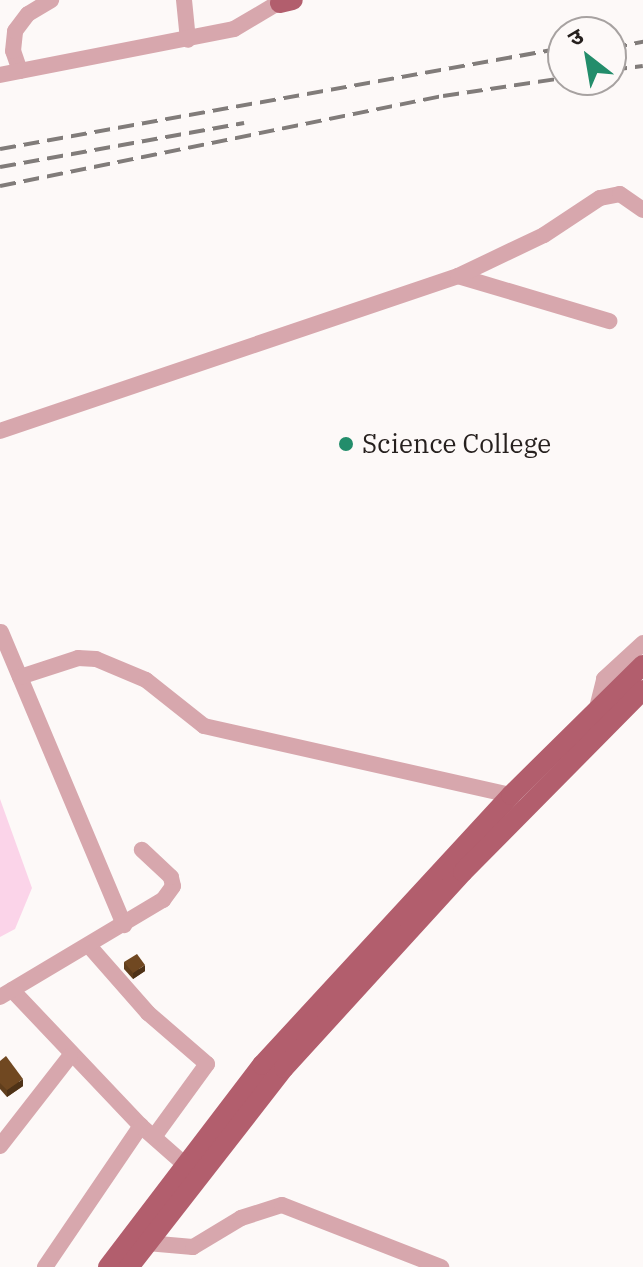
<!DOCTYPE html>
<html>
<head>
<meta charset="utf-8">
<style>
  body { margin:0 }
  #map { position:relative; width:643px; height:1267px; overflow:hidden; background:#fdf9f8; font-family:"IBM Plex Serif","Noto Sans Devanagari",serif }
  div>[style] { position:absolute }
  .water>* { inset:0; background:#fbd4e9 }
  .minor>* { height:16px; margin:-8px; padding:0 8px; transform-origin:8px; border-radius:8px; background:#d7a7ad }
  .major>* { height:20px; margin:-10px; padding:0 10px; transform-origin:10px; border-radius:10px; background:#b25e6d }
  .rail>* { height:4px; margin-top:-2px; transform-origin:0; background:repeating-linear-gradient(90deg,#817c7a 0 16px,transparent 0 24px) }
  .wall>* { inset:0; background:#603e1c }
  .shaded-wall>* { inset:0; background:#4e3217 }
  .building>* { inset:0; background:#704821 }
  .dots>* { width:22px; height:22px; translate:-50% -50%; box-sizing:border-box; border:4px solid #fdf9f8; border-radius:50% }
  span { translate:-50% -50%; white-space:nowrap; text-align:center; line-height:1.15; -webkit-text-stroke:8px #fdf9f8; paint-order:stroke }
  .poi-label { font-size:26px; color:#26201e }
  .left { translate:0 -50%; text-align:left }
  .north { position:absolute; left:547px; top:16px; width:80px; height:80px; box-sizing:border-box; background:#fdf9f8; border:2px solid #a7a2a1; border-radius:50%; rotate:329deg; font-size:22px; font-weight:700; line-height:32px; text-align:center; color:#26201e }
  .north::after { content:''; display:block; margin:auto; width:28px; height:36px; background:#238d6b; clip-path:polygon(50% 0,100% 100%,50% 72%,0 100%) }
</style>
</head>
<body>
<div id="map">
  <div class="water">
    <i style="clip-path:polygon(0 799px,32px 888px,15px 929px,0 937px)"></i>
  </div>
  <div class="minor">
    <i style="left:184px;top:0;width:40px;rotate:84.3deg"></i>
    <i style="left:20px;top:71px;width:21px;rotate:-109deg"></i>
    <i style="left:13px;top:51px;width:20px;rotate:-84deg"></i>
    <i style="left:15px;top:31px;width:21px;rotate:-53deg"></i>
    <i style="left:28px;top:14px;width:27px;rotate:-31deg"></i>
    <i style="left:0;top:75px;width:238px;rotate:-11.1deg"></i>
    <i style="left:234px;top:29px;width:57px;rotate:-30.6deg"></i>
    <i style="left:458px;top:276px;width:158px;rotate:16.6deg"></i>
    <i style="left:0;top:431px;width:484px;rotate:-18.7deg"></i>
    <i style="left:458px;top:276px;width:95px;rotate:-25.5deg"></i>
    <i style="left:544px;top:235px;width:67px;rotate:-33.5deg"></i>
    <i style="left:600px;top:198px;width:20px;rotate:-11deg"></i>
    <i style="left:620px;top:194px;width:28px;rotate:35deg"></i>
    <i style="left:1px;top:632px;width:318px;rotate:67.2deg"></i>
    <i style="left:20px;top:677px;width:61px;rotate:-18.1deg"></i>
    <i style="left:78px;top:658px;width:18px;rotate:3deg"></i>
    <i style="left:96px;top:659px;width:54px;rotate:22.8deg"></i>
    <i style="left:146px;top:680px;width:74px;rotate:38.4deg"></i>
    <i style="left:204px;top:726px;width:315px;rotate:12.7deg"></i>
    <i style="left:597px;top:708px;width:30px;rotate:-76deg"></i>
    <i style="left:604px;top:679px;width:53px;rotate:-42.7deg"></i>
    <i style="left:90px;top:947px;width:88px;rotate:48.7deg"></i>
    <i style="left:148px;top:1013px;width:78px;rotate:40.8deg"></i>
    <i style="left:207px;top:1064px;width:90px;rotate:126deg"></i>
    <i style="left:12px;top:990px;width:187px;rotate:46.5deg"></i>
    <i style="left:0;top:997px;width:190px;rotate:-30.8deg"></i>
    <i style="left:163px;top:900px;width:17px;rotate:-54deg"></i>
    <i style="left:173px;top:886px;width:9px;rotate:-103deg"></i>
    <i style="left:171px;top:877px;width:40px;rotate:-137deg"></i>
    <i style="left:0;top:1146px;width:114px;rotate:-52.1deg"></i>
    <i style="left:147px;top:1243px;width:46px;rotate:5deg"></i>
    <i style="left:193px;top:1247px;width:56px;rotate:-31.1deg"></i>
    <i style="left:241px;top:1218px;width:43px;rotate:-17.6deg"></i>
    <i style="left:282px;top:1205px;width:171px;rotate:21.3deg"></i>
    <i style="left:45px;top:1267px;width:171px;rotate:-55.8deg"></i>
    <i style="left:141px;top:1126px;width:56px;rotate:41.4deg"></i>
  </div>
  <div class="major">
    <i style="left:280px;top:3px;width:13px;rotate:-13deg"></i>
    <i style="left:108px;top:1267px;width:254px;rotate:-52.7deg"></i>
    <i style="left:262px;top:1065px;width:367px;rotate:-47.3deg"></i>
    <i style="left:511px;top:795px;width:185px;rotate:-44.6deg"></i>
    <i style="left:129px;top:1267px;width:252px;rotate:-52.1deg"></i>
    <i style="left:284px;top:1068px;width:265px;rotate:-47.6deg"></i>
    <i style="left:463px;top:872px;width:256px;rotate:-45.3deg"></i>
  </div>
  <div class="rail">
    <i style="left:611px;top:48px;width:33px;rotate:-11deg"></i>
    <i style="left:611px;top:70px;width:32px;rotate:-7deg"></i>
    <i style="left:0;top:149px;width:572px;rotate:-10.17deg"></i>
    <i style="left:0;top:167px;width:248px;rotate:-10.2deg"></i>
    <i style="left:0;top:186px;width:452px;rotate:-11.5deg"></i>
    <i style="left:443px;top:96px;width:121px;rotate:-8.5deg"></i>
  </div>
  <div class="wall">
    <i style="clip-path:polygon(124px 962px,145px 971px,133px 979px,124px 969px)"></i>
    <i style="clip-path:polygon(0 1061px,23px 1086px,7px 1097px,0 1089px)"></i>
  </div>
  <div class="shaded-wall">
    <i style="clip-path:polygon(145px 965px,145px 971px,133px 979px,133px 973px)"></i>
    <i style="clip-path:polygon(23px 1079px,23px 1086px,7px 1097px,7px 1090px)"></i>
  </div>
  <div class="building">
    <i style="clip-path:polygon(137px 954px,145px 965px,133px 973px,124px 962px)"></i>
    <i style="clip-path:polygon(6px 1056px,23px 1079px,7px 1090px,0 1083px,0 1061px)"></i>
  </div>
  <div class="dots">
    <i style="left:346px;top:444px;background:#238d6b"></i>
  </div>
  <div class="poi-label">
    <span class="left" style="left:362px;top:444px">Science College</span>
  </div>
  <div class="north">उ</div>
</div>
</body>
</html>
